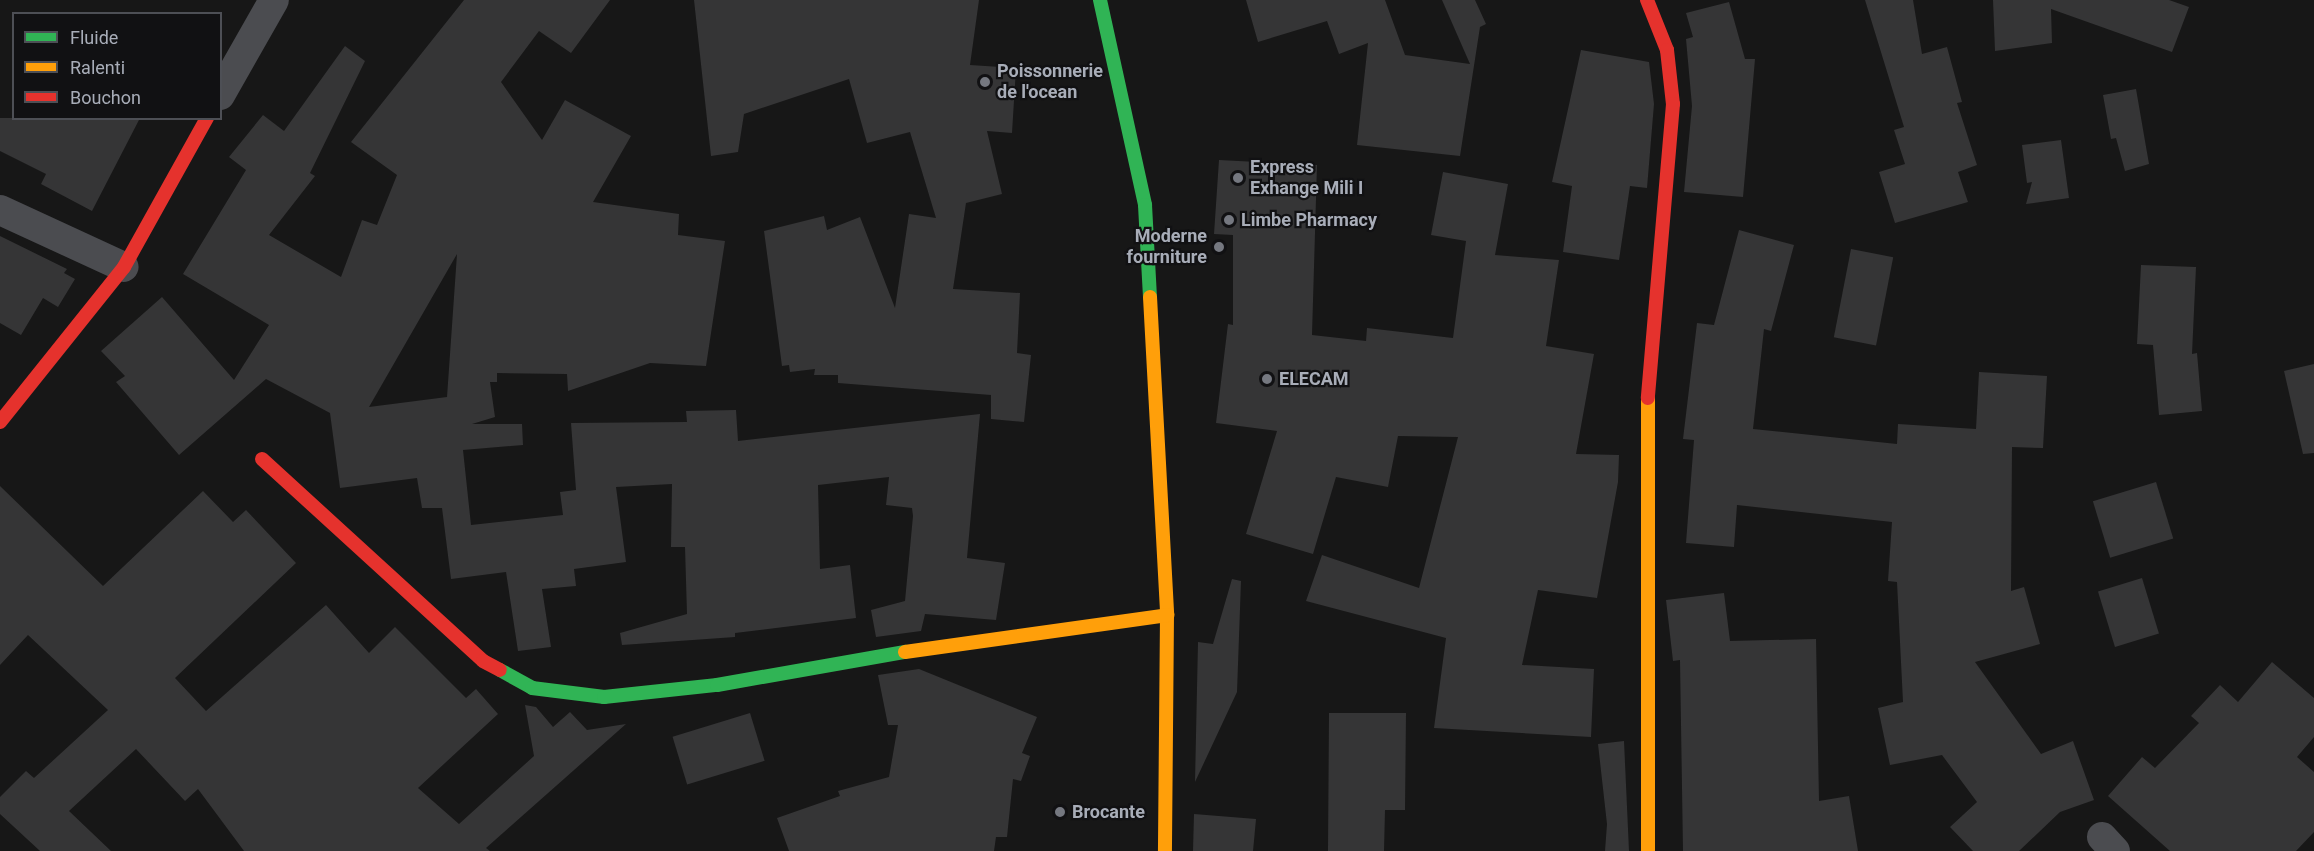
<!DOCTYPE html>
<html>
<head>
<meta charset="utf-8">
<style>
  body { margin:0 }
  #map { position:relative; width:2314px; height:851px; overflow:hidden; background:#171717; font-family:Roboto,sans-serif }
  div>[style] { position:absolute }
  .building>* { inset:0; background:#353536; transform-origin:0 0 }
  .street>* { height:30px; margin:-15px; padding:0 15px; transform-origin:15px; border-radius:15px; background:#4b4c50 }
  .fast>* { height:14px; margin:-7px; padding:0 7px; transform-origin:7px; border-radius:7px; background:#30b455 }
  .slow>* { height:14px; margin:-7px; padding:0 7px; transform-origin:7px; border-radius:7px; background:#ff9f0a }
  .jam>* { height:14px; margin:-7px; padding:0 7px; transform-origin:7px; border-radius:7px; background:#e5322d }
  .dots>* { width:16px; height:16px; translate:-50% -50%; box-sizing:border-box; border:3px solid #111113; border-radius:50% }
  span { translate:-50% -50%; white-space:nowrap; text-align:center; line-height:1.15; -webkit-text-stroke:4.5px #111113; paint-order:stroke }
  .poi-label { font-size:18px; color:#a8adb8; font-weight:700 }
  .left { translate:0 -50%; text-align:left }
  .right { translate:-100% -50%; text-align:right }
  .legend { position:absolute; left:12px; top:12px; width:210px; height:108px; box-sizing:border-box; background:#111113; border:2px solid #4d4f55; margin:0; padding:8px 10px; list-style:none; font-size:18px; color:#a8adb8 }
  .legend li { display:flex; align-items:center; gap:12px; height:30px }
  .legend b { width:30px; border:2px solid #4d4f55 }
</style>
</head>
<body>
<div id="map">
  <div class="building">
    <i style="clip-path:polygon(evenodd,464px 0,610px 0,571px 53px,539px 31px,501px 82px,542px 140px,565px 100px,631px 136px,593px 202px,679px 214px,678px 235px,725px 241px,706px 366px,650px 363px,568px 391px,567px 374px,497px 373px,497px 382px,490px 382px,495px 417px,472px 424px,522px 424px,523px 445px,463px 450px,471px 525px,563px 515px,560px 492px,576px 490px,571px 423px,687px 422px,686px 411px,736px 410px,738px 441px,980px 414px,967px 558px,1005px 563px,996px 620px,925px 614px,921px 631px,876px 637px,871px 610px,905px 601px,913px 516px,912px 508px,886px 505px,889px 477px,818px 485px,820px 569px,850px 565px,856px 618px,735px 633px,735px 637px,622px 645px,620px 633px,687px 614px,685px 547px,671px 547px,672px 484px,616px 487px,626px 562px,574px 569px,576px 586px,542px 589px,551px 647px,518px 651px,506px 572px,451px 579px,442px 508px,422px 508px,417px 478px,340px 488px,330px 413px,266px 379px,179px 455px,116px 382px,125px 376px,101px 351px,162px 297px,234px 380px,269px 325px,183px 274px,246px 170px,229px 157px,263px 115px,284px 131px,345px 46px,365px 61px,310px 173px,315px 176px,269px 235px,341px 277px,362px 220px,377px 225px,397px 175px,351px 142px,464px 0,457px 254px,447px 397px,369px 407px,457px 254px)"></i>
    <i style="clip-path:polygon(694px 0,979px 0,970px 65px,1016px 68px,1012px 133px,987px 131px,1002px 194px,966px 203px,953px 289px,1020px 293px,1017px 353px,1031px 355px,1024px 422px,991px 419px,991px 395px,838px 383px,838px 375px,814px 375px,815px 369px,790px 372px,789px 365px,782px 366px,764px 231px,824px 216px,827px 230px,860px 217px,895px 308px,909px 214px,936px 218px,910px 132px,867px 143px,849px 79px,744px 114px,738px 152px,711px 156px)"></i>
    <i style="clip-path:polygon(1246px 0,1385px 0,1405px 55px,1470px 64px,1442px 0,1475px 0,1486px 24px,1480px 27px,1460px 156px,1357px 145px,1368px 43px,1339px 54px,1327px 21px,1258px 42px)"></i>
    <i style="clip-path:polygon(1865px 0,1913px 0,1922px 54px,1947px 47px,1962px 102px,1957px 103px,1977px 165px,1958px 172px,1968px 202px,1895px 223px,1879px 172px,1905px 164px,1894px 130px,1904px 127px)"></i>
    <i style="clip-path:polygon(1993px 0,2169px 0,2189px 7px,2172px 52px,2051px 9px,2052px 43px,1995px 51px)"></i>
    <i style="clip-path:polygon(1729px 2px,1745px 59px,1755px 59px,1743px 197px,1684px 192px,1692px 106px,1686px 39px,1693px 37px,1686px 13px)"></i>
    <i style="clip-path:polygon(1581px 50px,1649px 62px,1654px 104px,1647px 188px,1630px 186px,1619px 260px,1563px 252px,1572px 186px,1552px 182px)"></i>
    <i style="clip-path:polygon(2136px 89px,2149px 164px,2125px 171px,2116px 138px,2111px 139px,2103px 95px)"></i>
    <i style="clip-path:polygon(0 118px,140px 118px,92px 211px,41px 184px,46px 174px,0 151px)"></i>
    <i style="clip-path:polygon(2061px 140px,2069px 198px,2026px 204px,2032px 182px,2027px 183px,2022px 145px)"></i>
    <i style="clip-path:polygon(1219px 160px,1317px 165px,1312px 335px,1366px 341px,1367px 328px,1453px 338px,1466px 241px,1431px 235px,1443px 172px,1508px 184px,1495px 255px,1559px 260px,1546px 346px,1594px 354px,1576px 454px,1619px 455px,1618px 482px,1597px 598px,1538px 590px,1522px 665px,1594px 669px,1591px 737px,1434px 728px,1446px 638px,1306px 601px,1322px 555px,1419px 588px,1458px 437px,1398px 436px,1388px 487px,1336px 477px,1313px 554px,1246px 534px,1277px 431px,1216px 423px,1228px 324px,1233px 325px,1233px 235px,1214px 234px)"></i>
    <i style="clip-path:polygon(1739px 230px,1794px 245px,1771px 331px,1764px 329px,1753px 429px,1897px 444px,1898px 424px,1976px 429px,1979px 372px,2047px 376px,2043px 448px,2012px 447px,2011px 591px,2024px 587px,2040px 644px,1975px 662px,2041px 754px,2073px 741px,2094px 800px,2060px 812px,2019px 851px,1973px 851px,1950px 827px,1977px 802px,1942px 755px,1890px 765px,1878px 708px,1903px 702px,1897px 582px,1888px 581px,1892px 522px,1737px 505px,1734px 547px,1686px 543px,1694px 440px,1683px 439px,1697px 323px,1714px 325px)"></i>
    <i style="clip-path:polygon(0 236px,67px 269px,64px 273px,75px 279px,58px 307px,43px 298px,21px 335px,0 323px)"></i>
    <i style="left:1851px;top:249px;width:43px;height:90px;rotate:11deg"></i>
    <i style="clip-path:polygon(2141px 265px,2196px 267px,2192px 354px,2197px 353px,2202px 411px,2159px 415px,2153px 345px,2137px 344px)"></i>
    <i style="clip-path:polygon(2314px 364px,2314px 453px,2303px 454px,2284px 371px)"></i>
    <i style="left:2156px;top:482px;width:59px;height:66px;rotate:73deg"></i>
    <i style="clip-path:polygon(0 486px,103px 586px,203px 491px,233px 522px,246px 510px,296px 563px,175px 678px,206px 711px,326px 605px,369px 653px,395px 627px,466px 698px,476px 689px,498px 714px,418px 788px,459px 824px,534px 756px,525px 705px,536px 707px,553px 727px,570px 712px,587px 730px,626px 724px,486px 848px,490px 851px,244px 851px,198px 789px,185px 801px,136px 749px,69px 811px,111px 851px,40px 851px,0 814px,0 797px,26px 771px,34px 778px,108px 710px,28px 635px,0 665px)"></i>
    <i style="left:2142px;top:578px;width:58px;height:46px;rotate:73deg"></i>
    <i style="clip-path:polygon(1232px 579px,1241px 581px,1237px 692px,1195px 782px,1198px 642px,1213px 644px)"></i>
    <i style="clip-path:polygon(1724px 593px,1730px 641px,1816px 639px,1819px 801px,1849px 796px,1858px 851px,1683px 851px,1680px 660px,1673px 661px,1666px 600px)"></i>
    <i style="clip-path:polygon(2272px 662px,2314px 698px,2314px 737px,2297px 757px,2314px 772px,2314px 832px,2296px 851px,2170px 851px,2108px 796px,2142px 757px,2155px 768px,2199px 723px,2191px 716px,2220px 685px,2238px 702px)"></i>
    <i style="clip-path:polygon(919px 669px,1037px 717px,1022px 753px,1030px 756px,1021px 781px,1013px 779px,1007px 837px,996px 837px,994px 851px,789px 851px,777px 818px,840px 796px,838px 791px,889px 777px,898px 725px,888px 725px,878px 675px)"></i>
    <i style="left:750px;top:713px;width:50px;height:81px;rotate:73deg"></i>
    <i style="clip-path:polygon(1329px 713px,1406px 713px,1405px 810px,1385px 810px,1384px 851px,1328px 851px)"></i>
    <i style="clip-path:polygon(1624px 741px,1629px 851px,1605px 851px,1607px 824px,1598px 744px)"></i>
    <i style="clip-path:polygon(1194px 814px,1256px 819px,1253px 851px,1193px 851px)"></i>
  </div>
  <div class="street">
    <i style="left:220px;top:95px;width:109px;rotate:-60.4deg"></i>
    <i style="left:0;top:210px;width:136px;rotate:24.7deg"></i>
    <i style="left:2102px;top:837px;width:19px;rotate:47deg"></i>
  </div>
  <div class="fast">
    <i style="left:1100px;top:0;width:210px;rotate:77.6deg"></i>
    <i style="left:1145px;top:205px;width:92px;rotate:86.9deg"></i>
    <i style="left:500px;top:670px;width:37px;rotate:29deg"></i>
    <i style="left:532px;top:688px;width:73px;rotate:7.1deg"></i>
    <i style="left:604px;top:697px;width:114px;rotate:-6.1deg"></i>
    <i style="left:717px;top:685px;width:191px;rotate:-10deg"></i>
  </div>
  <div class="slow">
    <i style="left:1150px;top:297px;width:318px;rotate:86.9deg"></i>
    <i style="left:1167px;top:615px;width:236px;rotate:90.5deg"></i>
    <i style="left:905px;top:652px;width:265px;rotate:-8deg"></i>
    <i style="left:1648px;top:851px;width:453px;rotate:-90deg"></i>
  </div>
  <div class="jam">
    <i style="left:1647px;top:0;width:54px;rotate:68.2deg"></i>
    <i style="left:1667px;top:50px;width:54px;rotate:83.7deg"></i>
    <i style="left:1673px;top:104px;width:295px;rotate:94.9deg"></i>
    <i style="left:0;top:422px;width:198px;rotate:-51.3deg"></i>
    <i style="left:124px;top:267px;width:171px;rotate:-60.9deg"></i>
    <i style="left:262px;top:459px;width:299px;rotate:42.4deg"></i>
    <i style="left:483px;top:661px;width:19px;rotate:28deg"></i>
  </div>
  <div class="dots">
    <i style="left:985px;top:82px;background:#757880"></i>
    <i style="left:1238px;top:178px;background:#757880"></i>
    <i style="left:1229px;top:220px;background:#757880"></i>
    <i style="left:1219px;top:247px;background:#757880"></i>
    <i style="left:1267px;top:379px;background:#757880"></i>
    <i style="left:1060px;top:812px;background:#757880"></i>
  </div>
  <div class="poi-label">
    <span class="left" style="left:997px;top:82px">Poissonnerie<br>de l'ocean</span>
    <span class="left" style="left:1250px;top:178px">Express<br>Exhange Mili I</span>
    <span class="left" style="left:1241px;top:220px">Limbe Pharmacy</span>
    <span class="right" style="left:1207px;top:247px">Moderne<br>fourniture</span>
    <span class="left" style="left:1279px;top:379px">ELECAM</span>
    <span class="left" style="left:1072px;top:812px">Brocante</span>
  </div>
  <ul class="legend">
  <li><b style="height:8px;background:#30b455"></b>Fluide</li>
  <li><b style="height:8px;background:#ff9f0a"></b>Ralenti</li>
  <li><b style="height:8px;background:#e5322d"></b>Bouchon</li>
  </ul>
</div>
</body>
</html>
